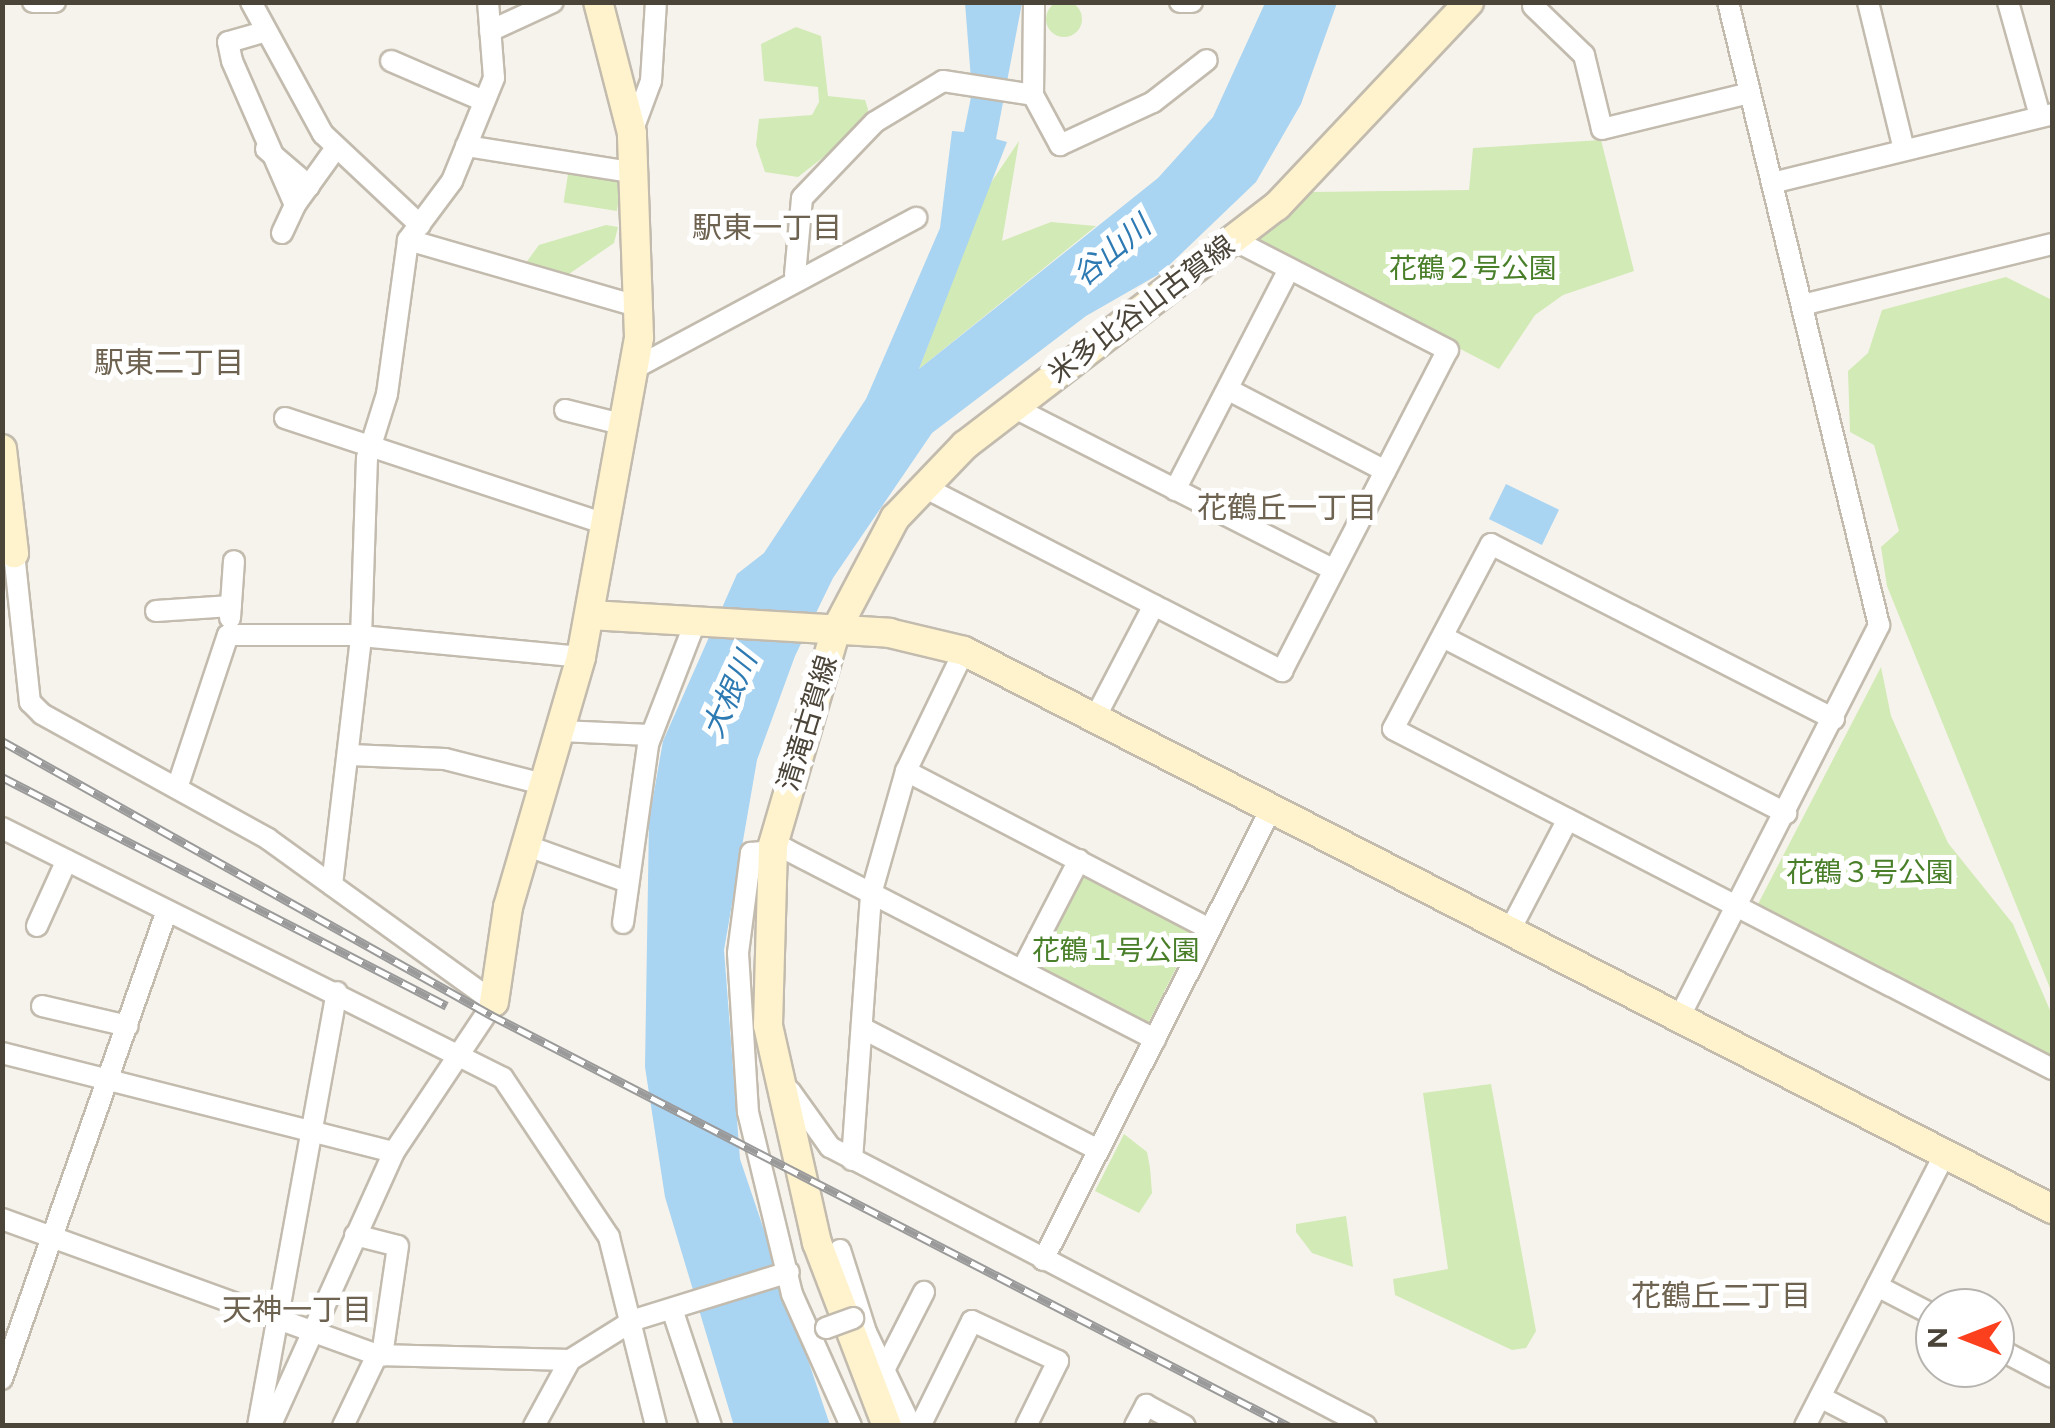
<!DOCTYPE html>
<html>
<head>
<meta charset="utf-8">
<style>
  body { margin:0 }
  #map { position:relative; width:2055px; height:1428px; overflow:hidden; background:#f6f3ec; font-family:Figtree,"Noto Sans JP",sans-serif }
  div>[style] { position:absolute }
  .green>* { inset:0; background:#d2eab5; transform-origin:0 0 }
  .round { border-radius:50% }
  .water>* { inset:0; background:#a9d4f2; transform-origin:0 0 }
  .roads { filter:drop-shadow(2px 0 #c2bbae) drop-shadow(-2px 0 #c2bbae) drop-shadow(0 2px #c2bbae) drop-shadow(0 -2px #c2bbae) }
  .street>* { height:20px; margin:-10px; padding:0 10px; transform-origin:10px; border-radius:10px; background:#fff }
  .secondary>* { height:28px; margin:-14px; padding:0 14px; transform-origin:14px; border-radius:14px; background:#fff3cd }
  .rail>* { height:9px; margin-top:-4.5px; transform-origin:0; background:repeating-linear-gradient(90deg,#fff 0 15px,#9a9a9a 0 30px); box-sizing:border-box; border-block:2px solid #9a9a9a }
  .bridges { filter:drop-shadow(2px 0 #c2bbae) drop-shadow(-2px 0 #c2bbae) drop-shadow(0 2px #c2bbae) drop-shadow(0 -2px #c2bbae) }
  .street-bridge>* { height:20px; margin:-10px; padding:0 10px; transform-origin:10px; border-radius:10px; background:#fff }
  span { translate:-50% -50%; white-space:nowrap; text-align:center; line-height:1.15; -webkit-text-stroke:10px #fff; paint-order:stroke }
  .park-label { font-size:28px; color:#4a7f2a }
  .street-label { font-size:28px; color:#4b4439 }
  .neighbourhood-label { font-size:30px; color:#6e6250 }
  .water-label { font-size:30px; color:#2e7ab2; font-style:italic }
  .frame { position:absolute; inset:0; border:5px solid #4b4439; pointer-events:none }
  .north { position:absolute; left:1915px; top:1288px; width:100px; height:100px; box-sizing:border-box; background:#fff; border:2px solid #b7b4b0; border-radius:50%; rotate:270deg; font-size:28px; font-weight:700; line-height:40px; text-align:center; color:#4b4439 }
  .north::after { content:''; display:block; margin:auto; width:35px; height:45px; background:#fc3f1d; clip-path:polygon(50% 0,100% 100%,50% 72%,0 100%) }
</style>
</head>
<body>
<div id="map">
  <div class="green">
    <i class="round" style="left:1046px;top:1px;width:36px;height:36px"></i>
    <i style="clip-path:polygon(796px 27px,821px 36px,828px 96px,865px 100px,868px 109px,867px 123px,798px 177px,765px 172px,756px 145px,759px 119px,812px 115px,819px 102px,818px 87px,764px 81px,761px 44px)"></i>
    <i style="clip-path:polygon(1601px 140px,1634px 271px,1563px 295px,1535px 315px,1499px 369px,1255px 243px,1311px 192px,1469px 190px,1473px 148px)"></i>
    <i style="clip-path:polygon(1019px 141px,1002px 241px,1051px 222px,1096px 226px,919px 369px,988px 187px)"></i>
    <i style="left:569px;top:168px;width:54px;height:35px;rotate:9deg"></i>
    <i style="clip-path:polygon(606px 225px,618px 227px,614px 243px,566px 276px,525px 264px,539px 245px)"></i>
    <i style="clip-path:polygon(2006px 277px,2052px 300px,2052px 993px,1887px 586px,1881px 547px,1899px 531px,1874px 445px,1850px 432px,1848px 371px,1868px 353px,1882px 310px)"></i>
    <i style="clip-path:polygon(1881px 667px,1891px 716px,1948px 843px,2013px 924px,2052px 1015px,2052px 1061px,1758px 904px)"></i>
    <i style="left:1086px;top:872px;width:124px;height:111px;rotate:27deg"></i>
    <i style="clip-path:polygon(1491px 1084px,1536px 1331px,1526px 1348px,1512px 1350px,1395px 1295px,1393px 1279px,1448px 1269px,1423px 1093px)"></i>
    <i style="clip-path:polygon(1124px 1134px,1147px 1152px,1150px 1168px,1152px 1193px,1139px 1213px,1095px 1191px)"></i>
    <i style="clip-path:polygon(1346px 1216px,1353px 1267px,1312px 1253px,1296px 1232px,1296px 1224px)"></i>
  </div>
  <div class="water">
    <i style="clip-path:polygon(965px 3px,1022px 3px,996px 139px,1007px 142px,919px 369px,1158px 178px,1213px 117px,1265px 3px,1337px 3px,1301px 104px,1256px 182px,1161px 273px,1086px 316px,932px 433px,833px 578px,795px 656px,757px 760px,724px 950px,740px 1159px,830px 1425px,734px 1426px,665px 1197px,645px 1067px,649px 820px,663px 741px,737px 574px,764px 553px,866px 399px,940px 228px,952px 131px,964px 132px,972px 92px)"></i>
    <i style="left:1506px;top:484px;width:59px;height:39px;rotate:26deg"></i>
  </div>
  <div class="roads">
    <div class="street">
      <i style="left:33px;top:2px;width:22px"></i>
      <i style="left:251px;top:2px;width:150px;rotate:61.4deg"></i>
      <i style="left:323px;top:134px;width:133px;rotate:43.2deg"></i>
      <i style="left:1034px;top:2px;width:93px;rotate:90.6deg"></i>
      <i style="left:1033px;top:95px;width:57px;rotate:61.6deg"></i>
      <i style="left:1060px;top:145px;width:102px;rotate:-24.8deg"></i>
      <i style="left:1153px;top:102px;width:68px;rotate:-37.9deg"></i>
      <i style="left:1180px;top:2px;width:12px"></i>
      <i style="left:1868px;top:2px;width:152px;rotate:76.3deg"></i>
      <i style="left:2008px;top:2px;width:118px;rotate:74.3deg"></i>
      <i style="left:1533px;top:6px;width:71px;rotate:43.9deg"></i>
      <i style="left:1584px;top:55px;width:76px;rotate:76.3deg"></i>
      <i style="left:1602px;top:129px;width:152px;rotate:-13.7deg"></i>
      <i style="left:490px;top:31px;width:69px;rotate:-24.7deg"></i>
      <i style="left:260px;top:33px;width:33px;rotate:164deg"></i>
      <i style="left:228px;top:42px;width:19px;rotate:78deg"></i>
      <i style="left:232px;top:61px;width:157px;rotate:66.4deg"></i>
      <i style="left:295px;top:205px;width:70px;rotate:-54.3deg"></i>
      <i style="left:391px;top:61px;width:101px;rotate:23.3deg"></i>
      <i style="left:632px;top:132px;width:54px;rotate:-69.6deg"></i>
      <i style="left:651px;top:81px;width:79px;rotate:-86.4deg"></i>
      <i style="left:466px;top:146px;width:173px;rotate:9deg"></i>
      <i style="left:266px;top:149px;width:57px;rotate:40.7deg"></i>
      <i style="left:1772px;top:183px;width:288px;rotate:-13.8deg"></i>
      <i style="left:282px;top:233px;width:31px;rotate:-65deg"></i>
      <i style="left:408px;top:240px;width:241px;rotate:16.1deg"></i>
      <i style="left:795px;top:275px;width:77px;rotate:-84.8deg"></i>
      <i style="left:802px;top:198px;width:105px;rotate:-46.2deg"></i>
      <i style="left:875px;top:122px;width:79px;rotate:-31.1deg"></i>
      <i style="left:943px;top:81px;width:91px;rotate:8.8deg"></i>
      <i style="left:1802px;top:305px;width:257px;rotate:-13.7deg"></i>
      <i style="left:635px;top:368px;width:319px;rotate:-28.1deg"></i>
      <i style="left:1229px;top:390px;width:176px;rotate:27.4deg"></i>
      <i style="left:1011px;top:406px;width:362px;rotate:26.9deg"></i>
      <i style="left:565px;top:410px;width:62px;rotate:14deg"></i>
      <i style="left:285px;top:418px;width:338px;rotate:18.3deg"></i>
      <i style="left:924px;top:487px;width:403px;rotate:27.2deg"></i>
      <i style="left:1282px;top:671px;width:361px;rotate:-62.7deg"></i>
      <i style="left:1448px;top:350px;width:241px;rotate:-152.8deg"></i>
      <i style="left:1175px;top:490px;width:249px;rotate:-62.7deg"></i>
      <i style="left:14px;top:553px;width:150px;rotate:83.9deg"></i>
      <i style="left:30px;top:702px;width:17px;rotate:45deg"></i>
      <i style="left:42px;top:714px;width:258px;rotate:28.9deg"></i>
      <i style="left:268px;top:839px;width:279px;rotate:35.8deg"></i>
      <i style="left:494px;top:1002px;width:180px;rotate:123.7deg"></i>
      <i style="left:394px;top:1152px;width:301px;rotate:114.3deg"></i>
      <i style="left:156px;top:611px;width:75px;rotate:-3.8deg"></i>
      <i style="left:230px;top:618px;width:57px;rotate:-86deg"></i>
      <i style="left:1443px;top:637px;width:386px;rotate:27.2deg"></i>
      <i style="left:1096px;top:716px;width:125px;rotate:-62.4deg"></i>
      <i style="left:1834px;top:719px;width:385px;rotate:-153deg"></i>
      <i style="left:1491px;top:544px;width:209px;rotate:117.9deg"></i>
      <i style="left:1393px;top:729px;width:742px;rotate:27.29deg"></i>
      <i style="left:559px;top:731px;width:92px;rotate:2.5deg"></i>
      <i style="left:350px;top:755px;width:95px;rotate:2.4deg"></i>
      <i style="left:445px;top:759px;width:101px;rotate:14.3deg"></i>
      <i style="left:906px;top:771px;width:343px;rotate:27.5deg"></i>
      <i style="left:177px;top:788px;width:161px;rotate:-71.6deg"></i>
      <i style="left:228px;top:635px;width:122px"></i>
      <i style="left:350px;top:635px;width:232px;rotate:5.4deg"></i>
      <i style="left:2px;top:828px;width:560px;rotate:26.52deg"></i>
      <i style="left:503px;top:1078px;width:191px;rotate:56.3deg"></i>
      <i style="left:609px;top:1237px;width:195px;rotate:76deg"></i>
      <i style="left:525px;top:845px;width:106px;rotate:19.8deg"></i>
      <i style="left:332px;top:885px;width:249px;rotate:-83.3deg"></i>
      <i style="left:361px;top:638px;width:180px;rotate:-88.1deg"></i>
      <i style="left:367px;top:458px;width:67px;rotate:-72.6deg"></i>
      <i style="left:387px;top:394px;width:155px;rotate:-82.2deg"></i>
      <i style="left:408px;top:240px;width:74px;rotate:-53.3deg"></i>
      <i style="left:452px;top:181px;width:111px;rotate:-67.8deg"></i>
      <i style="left:494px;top:78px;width:76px;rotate:-94.5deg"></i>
      <i style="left:623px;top:923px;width:181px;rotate:-82deg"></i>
      <i style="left:648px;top:744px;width:133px;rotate:-68.8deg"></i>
      <i style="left:37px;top:926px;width:72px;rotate:-65.6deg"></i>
      <i style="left:1510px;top:930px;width:125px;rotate:-62.4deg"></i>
      <i style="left:1022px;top:970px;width:124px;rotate:-62.6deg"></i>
      <i style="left:42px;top:1006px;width:88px;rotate:13.1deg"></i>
      <i style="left:1680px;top:1016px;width:439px;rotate:-63deg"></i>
      <i style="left:1879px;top:625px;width:641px;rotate:-103.62deg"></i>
      <i style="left:862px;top:1028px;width:263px;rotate:27.3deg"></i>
      <i style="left:2px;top:1053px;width:404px;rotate:14.2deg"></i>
      <i style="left:790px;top:1091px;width:69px;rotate:54.5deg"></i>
      <i style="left:830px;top:1147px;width:604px;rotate:27.5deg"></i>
      <i style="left:852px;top:1160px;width:267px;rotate:-85.9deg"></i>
      <i style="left:871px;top:894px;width:128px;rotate:-74.1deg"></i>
      <i style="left:906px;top:771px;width:133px;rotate:-64.2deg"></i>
      <i style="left:2px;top:1219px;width:399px;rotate:19.9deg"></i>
      <i style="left:377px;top:1355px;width:193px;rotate:1.5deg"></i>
      <i style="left:570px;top:1360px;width:75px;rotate:-32deg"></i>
      <i style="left:634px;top:1320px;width:162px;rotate:-17.2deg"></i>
      <i style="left:355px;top:1235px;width:44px;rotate:14.3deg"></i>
      <i style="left:398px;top:1246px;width:111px;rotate:98.3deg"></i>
      <i style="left:840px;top:1250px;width:86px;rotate:72.4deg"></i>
      <i style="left:866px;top:1332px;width:104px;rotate:64.4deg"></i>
      <i style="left:1043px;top:1260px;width:508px;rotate:-63.18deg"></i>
      <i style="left:1877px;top:1286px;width:65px;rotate:27.3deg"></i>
      <i style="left:672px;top:1309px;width:123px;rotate:71.6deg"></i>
      <i style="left:1995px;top:1347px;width:64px;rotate:27.8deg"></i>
      <i style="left:883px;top:1372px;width:90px;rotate:-62.9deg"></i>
      <i style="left:2px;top:1379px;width:496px;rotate:-70.6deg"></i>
      <i style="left:1820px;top:1397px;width:63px;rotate:27.4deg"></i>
      <i style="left:258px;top:1426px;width:441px;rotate:-79.7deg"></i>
      <i style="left:343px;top:1426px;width:79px;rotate:-64.4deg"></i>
      <i style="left:534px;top:1426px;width:75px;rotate:-61.4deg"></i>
      <i style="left:851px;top:1426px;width:145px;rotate:-114.1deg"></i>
      <i style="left:792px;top:1294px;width:187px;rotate:-103.6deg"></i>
      <i style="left:748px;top:1112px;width:159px;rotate:-93.6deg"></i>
      <i style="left:738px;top:953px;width:101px;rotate:-82.6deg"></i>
      <i style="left:751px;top:853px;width:36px;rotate:-5deg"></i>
      <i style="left:787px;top:850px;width:414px;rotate:27.2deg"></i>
      <i style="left:920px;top:1426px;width:117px;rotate:-63.7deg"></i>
      <i style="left:972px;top:1321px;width:95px;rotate:24.9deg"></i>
      <i style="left:1058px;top:1361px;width:72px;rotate:116.2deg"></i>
      <i style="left:1135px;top:1426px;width:24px;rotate:-62deg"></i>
      <i style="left:1146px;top:1405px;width:44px;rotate:28.3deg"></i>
      <i style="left:1805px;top:1426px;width:306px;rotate:-62.8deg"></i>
    </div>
    <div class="secondary">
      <i style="left:2px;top:449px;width:105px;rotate:83.4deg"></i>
      <i style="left:590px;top:615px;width:300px;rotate:3.4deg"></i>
      <i style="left:889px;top:633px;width:77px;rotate:13.5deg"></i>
      <i style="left:964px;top:651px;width:1223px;rotate:27.15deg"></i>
      <i style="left:494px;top:1002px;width:96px;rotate:-81.6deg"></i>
      <i style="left:508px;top:907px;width:260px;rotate:-73.7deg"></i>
      <i style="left:581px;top:657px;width:325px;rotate:-79.7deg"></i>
      <i style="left:639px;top:337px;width:204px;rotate:-92deg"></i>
      <i style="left:632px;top:133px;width:135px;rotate:-104.5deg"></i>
      <i style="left:887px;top:1426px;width:196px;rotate:-110.9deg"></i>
      <i style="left:817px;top:1243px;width:223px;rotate:-102.7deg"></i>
      <i style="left:768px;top:1025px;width:180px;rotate:-88.4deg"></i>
      <i style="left:773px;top:845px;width:224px;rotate:-73.7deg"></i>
      <i style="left:836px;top:630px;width:127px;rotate:-62.2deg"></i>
      <i style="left:895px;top:518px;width:101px;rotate:-46.2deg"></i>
      <i style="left:965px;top:445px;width:393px;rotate:-37.5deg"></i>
      <i style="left:1277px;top:206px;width:280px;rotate:-46.7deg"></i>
    </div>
  </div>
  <div class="rail">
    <i style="left:2px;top:741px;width:561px;rotate:29.26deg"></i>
    <i style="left:491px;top:1015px;width:897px;rotate:27.28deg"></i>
    <i style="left:2px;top:777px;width:500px;rotate:27.23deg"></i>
  </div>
  <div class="bridges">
    <div class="street-bridge">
      <i style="left:826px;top:1328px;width:29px;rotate:-20deg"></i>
    </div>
  </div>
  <div class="park-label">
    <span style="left:1473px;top:268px">花鶴２号公園</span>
    <span style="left:1870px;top:872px">花鶴３号公園</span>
    <span style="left:1116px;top:950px">花鶴１号公園</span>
  </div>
  <div class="street-label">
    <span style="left:1141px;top:309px;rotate:-37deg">米多比谷山古賀線</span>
    <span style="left:807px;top:723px;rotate:-73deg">清滝古賀線</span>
  </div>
  <div class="neighbourhood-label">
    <span style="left:767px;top:228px">駅東一丁目</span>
    <span style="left:169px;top:363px">駅東二丁目</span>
    <span style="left:1287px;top:508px">花鶴丘一丁目</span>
    <span style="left:1721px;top:1296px">花鶴丘二丁目</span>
    <span style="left:297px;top:1310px">天神一丁目</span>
  </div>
  <div class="water-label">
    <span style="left:1112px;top:251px;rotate:-40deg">谷山川</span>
    <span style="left:730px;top:695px;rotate:-66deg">大根川</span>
  </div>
  <div class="frame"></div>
  <div class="north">N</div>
</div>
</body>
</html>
